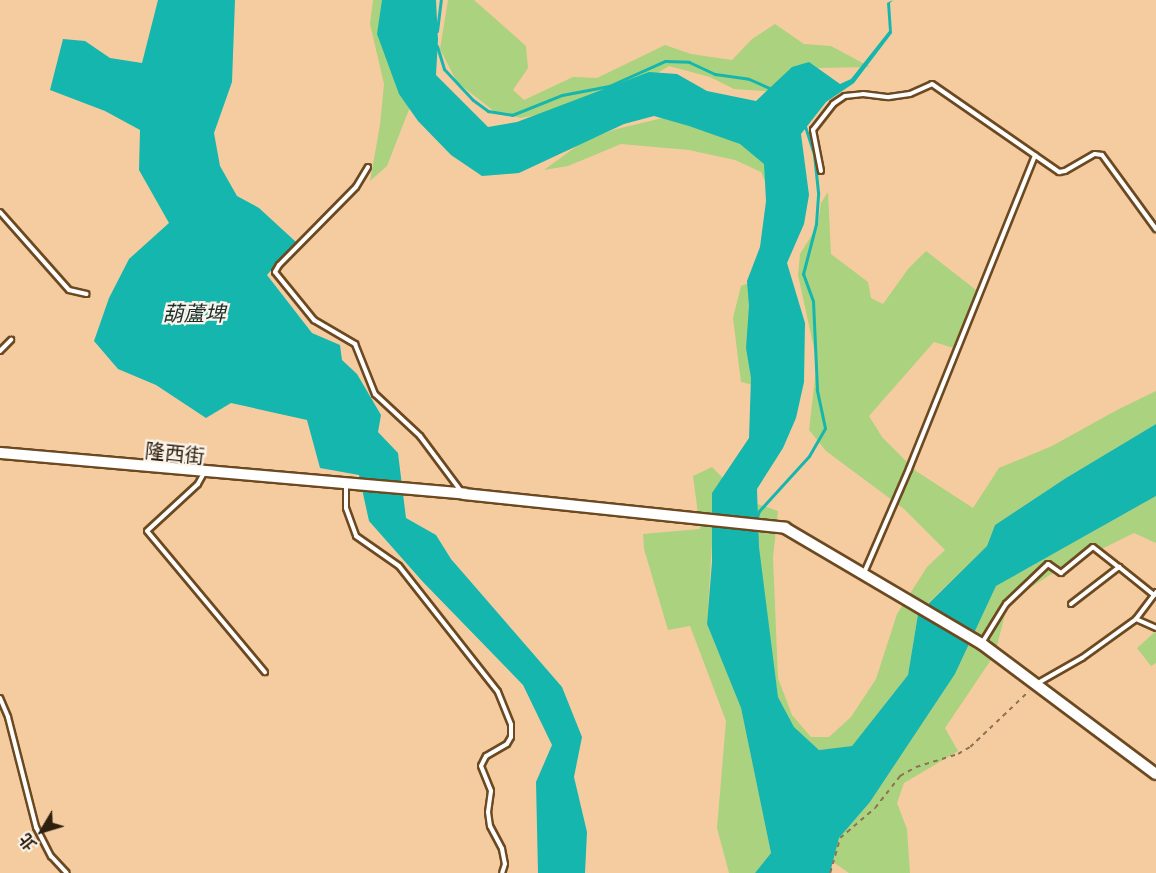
<!DOCTYPE html>
<html>
<head>
<meta charset="utf-8">
<style>
  body { margin:0 }
  #map { position:relative; width:1156px; height:873px; overflow:hidden; background:#f5cca0; font-family:"Playfair Display","Noto Sans TC",serif }
  div>[style] { position:absolute }
  .green>* { inset:0; background:#abd27e }
  .water>* { inset:0; background:#15b6ae }
  .stream>* { height:3px; margin:-1.5px; padding:0 1.5px; transform-origin:1.5px; border-radius:1.5px; background:#15b6ae }
  .path>* { height:1.5px; margin-top:-0.75px; transform-origin:0; background:repeating-linear-gradient(90deg,#8e7254 0 4.5px,transparent 0 9px) }
  .roads { filter:drop-shadow(2px 0 #6c4920) drop-shadow(-2px 0 #6c4920) drop-shadow(0 2px #6c4920) drop-shadow(0 -2px #6c4920) }
  .service>* { height:4px; margin:-2px; padding:0 2px; transform-origin:2px; border-radius:2px; background:#fff }
  .tertiary>* { height:10px; margin:-5px; padding:0 5px; transform-origin:5px; border-radius:5px; background:#fff }
  span { translate:-50% -50%; white-space:nowrap; text-align:center; line-height:1.15; -webkit-text-stroke:4.5px #fcf4eb; paint-order:stroke }
  .street-label { font-size:20px; color:#2e1f0e }
  .water-label { font-size:21px; color:#172f2d; font-style:italic }
  .north { position:absolute; left:12px; top:801px; width:60px; height:60px; -webkit-text-stroke:4px #fcf4eb; paint-order:stroke; rotate:232deg; font-size:16px; font-weight:700; line-height:24px; text-align:center; color:#2e1f0e }
  .north::after { content:''; display:block; margin:auto; width:21px; height:27px; background:#2e1f0e; clip-path:polygon(50% 0,100% 100%,50% 72%,0 100%) }
</style>
</head>
<body>
<div id="map">
  <div class="green">
    <i style="clip-path:polygon(373px 0,405px 0,410px 107px,387px 166px,370px 181px,380px 125px,384px 84px,370px 24px)"></i>
    <i style="clip-path:polygon(448px 0,474px 0,526px 46px,528px 68px,513px 90px,524px 100px,573px 77px,597px 78px,665px 45px,691px 54px,732px 60px,752px 39px,775px 24px,804px 44px,831px 46px,870px 67px,819px 68px,791px 90px,763px 91px,734px 89px,710px 77px,669px 66px,643px 82px,556px 111px,521px 118px,495px 112px,457px 82px,440px 49px)"></i>
    <i style="clip-path:polygon(679px 114px,772px 159px,770px 193px,761px 172px,735px 160px,689px 150px,621px 144px,568px 166px,544px 170px,581px 143px,613px 130px)"></i>
    <i style="clip-path:polygon(828px 192px,831px 254px,868px 282px,871px 298px,883px 304px,908px 269px,926px 251px,976px 290px,954px 348px,934px 342px,869px 416px,882px 437px,916px 471px,973px 508px,999px 468px,1052px 446px,1117px 410px,1156px 391px,1156px 424px,1066px 478px,995px 525px,987px 546px,918px 613px,908px 675px,852px 746px,819px 750px,794px 727px,778px 697px,771px 649px,712px 543px,707px 624px,741px 708px,771px 853px,755px 873px,729px 873px,717px 828px,726px 721px,690px 626px,668px 630px,644px 549px,643px 534px,700px 529px,693px 476px,712px 467px,743px 499px,778px 511px,773px 558px,778px 678px,792px 715px,811px 737px,829px 737px,851px 717px,876px 679px,897px 614px,927px 567px,945px 550px,904px 509px,826px 451px,809px 430px,817px 362px,798px 275px,800px 254px,818px 225px,821px 203px)"></i>
    <i style="clip-path:polygon(754px 281px,753px 385px,741px 382px,733px 318px,741px 286px)"></i>
    <i style="clip-path:polygon(1156px 496px,1156px 543px,1134px 533px,1053px 573px,1008px 602px,995px 654px,945px 728px,958px 751px,904px 783px,897px 803px,907px 829px,910px 873px,849px 873px,833px 862px,839px 838px,870px 802px,955px 674px,996px 586px)"></i>
    <i style="clip-path:polygon(1156px 631px,1156px 663px,1151px 666px,1137px 648px)"></i>
  </div>
  <div class="water">
    <i style="clip-path:polygon(158px 0,235px 0,232px 82px,214px 133px,220px 166px,237px 196px,259px 208px,296px 242px,267px 275px,312px 333px,340px 345px,342px 360px,357px 374px,381px 415px,378px 432px,398px 453px,406px 518px,436px 535px,451px 559px,562px 687px,582px 737px,574px 777px,587px 832px,585px 873px,538px 873px,536px 782px,552px 745px,523px 685px,423px 582px,369px 521px,359px 475px,320px 468px,307px 420px,231px 403px,206px 418px,156px 385px,118px 369px,94px 341px,109px 298px,129px 259px,169px 223px,139px 170px,140px 130px,105px 111px,50px 90px,63px 39px,85px 41px,110px 58px,142px 63px)"></i>
    <i style="clip-path:polygon(382px 0,436px 0,438px 40px,436px 75px,488px 127px,517px 122px,649px 72px,677px 74px,707px 91px,756px 101px,792px 67px,809px 62px,840px 84px,851px 79px,889px 31px,887px 3px,893px 0,890px 3px,892px 33px,854px 83px,826px 102px,801px 134px,809px 195px,804px 224px,787px 263px,805px 323px,804px 382px,796px 418px,783px 448px,757px 489px,759px 547px,778px 697px,794px 727px,819px 750px,852px 746px,908px 675px,918px 614px,987px 546px,995px 525px,1066px 478px,1156px 424px,1156px 496px,996px 586px,955px 674px,870px 802px,839px 838px,830px 873px,755px 873px,771px 853px,741px 708px,707px 624px,712px 562px,712px 493px,749px 438px,751px 378px,746px 348px,749px 306px,747px 281px,760px 247px,766px 201px,764px 164px,740px 144px,689px 126px,654px 116px,624px 124px,519px 173px,482px 176px,451px 155px,418px 121px,399px 94px,377px 34px)"></i>
  </div>
  <div class="stream">
    <i style="left:437px;top:31px;width:31px;rotate:-83deg"></i>
    <i style="left:437px;top:46px;width:24px;rotate:73deg"></i>
    <i style="left:444px;top:69px;width:42px;rotate:46.9deg"></i>
    <i style="left:473px;top:100px;width:19px;rotate:36deg"></i>
    <i style="left:488px;top:111px;width:24px;rotate:9deg"></i>
    <i style="left:512px;top:115px;width:54px;rotate:-21.8deg"></i>
    <i style="left:562px;top:95px;width:48px;rotate:-10.8deg"></i>
    <i style="left:609px;top:86px;width:61px;rotate:-24.1deg"></i>
    <i style="left:665px;top:61px;width:24px;rotate:2deg"></i>
    <i style="left:689px;top:62px;width:29px;rotate:25deg"></i>
    <i style="left:715px;top:74px;width:34px;rotate:8deg"></i>
    <i style="left:749px;top:79px;width:27px;rotate:24deg"></i>
    <i style="left:757px;top:517px;width:6px;rotate:-72deg"></i>
    <i style="left:759px;top:511px;width:74px;rotate:-47.7deg"></i>
    <i style="left:809px;top:456px;width:32px;rotate:-60deg"></i>
    <i style="left:825px;top:428px;width:40px;rotate:-102deg"></i>
    <i style="left:817px;top:389px;width:88px;rotate:-92.6deg"></i>
    <i style="left:813px;top:301px;width:29px;rotate:-110deg"></i>
    <i style="left:803px;top:274px;width:52px;rotate:-75.4deg"></i>
    <i style="left:816px;top:224px;width:32px;rotate:-86deg"></i>
    <i style="left:818px;top:192px;width:38px;rotate:-96deg"></i>
    <i style="left:814px;top:154px;width:28px;rotate:-108deg"></i>
  </div>
  <div class="path">
    <i style="left:830px;top:873px;width:36px;rotate:-74deg"></i>
    <i style="left:840px;top:838px;width:46px;rotate:-40.6deg"></i>
    <i style="left:875px;top:808px;width:41px;rotate:-52deg"></i>
    <i style="left:900px;top:776px;width:18px;rotate:-29deg"></i>
    <i style="left:916px;top:767px;width:44px;rotate:-17.2deg"></i>
    <i style="left:958px;top:754px;width:14px;rotate:-30deg"></i>
    <i style="left:970px;top:747px;width:81px;rotate:-43.5deg"></i>
  </div>
  <div class="roads">
    <div class="service">
      <i style="left:368px;top:167px;width:23px;rotate:121deg"></i>
      <i style="left:356px;top:187px;width:110px;rotate:134.6deg"></i>
      <i style="left:279px;top:265px;width:8px;rotate:120deg"></i>
      <i style="left:275px;top:272px;width:62px;rotate:50.9deg"></i>
      <i style="left:314px;top:320px;width:48px;rotate:30.3deg"></i>
      <i style="left:355px;top:344px;width:54px;rotate:68.2deg"></i>
      <i style="left:375px;top:394px;width:62px;rotate:43deg"></i>
      <i style="left:420px;top:436px;width:69px;rotate:53.3deg"></i>
      <i style="left:821px;top:171px;width:42px;rotate:-101deg"></i>
      <i style="left:813px;top:130px;width:33px;rotate:-52deg"></i>
      <i style="left:833px;top:104px;width:14px;rotate:-34deg"></i>
      <i style="left:845px;top:96px;width:18px;rotate:-6deg"></i>
      <i style="left:863px;top:94px;width:26px;rotate:7deg"></i>
      <i style="left:889px;top:97px;width:21px;rotate:-8deg"></i>
      <i style="left:910px;top:94px;width:24px;rotate:-24deg"></i>
      <i style="left:932px;top:84px;width:155px;rotate:34.7deg"></i>
      <i style="left:1059px;top:172px;width:6px;rotate:-9deg"></i>
      <i style="left:1065px;top:171px;width:34px;rotate:-30deg"></i>
      <i style="left:1095px;top:154px;width:7px;rotate:8deg"></i>
      <i style="left:1102px;top:155px;width:92px;rotate:53.9deg"></i>
      <i style="left:0;top:212px;width:104px;rotate:48.5deg"></i>
      <i style="left:69px;top:290px;width:18px;rotate:13deg"></i>
      <i style="left:0;top:351px;width:16px;rotate:-45deg"></i>
      <i style="left:204px;top:473px;width:13px;rotate:119deg"></i>
      <i style="left:198px;top:484px;width:69px;rotate:137.3deg"></i>
      <i style="left:147px;top:531px;width:184px;rotate:50.1deg"></i>
      <i style="left:346px;top:485px;width:23px;rotate:90deg"></i>
      <i style="left:346px;top:508px;width:30px;rotate:70deg"></i>
      <i style="left:356px;top:536px;width:52px;rotate:34.9deg"></i>
      <i style="left:399px;top:566px;width:160px;rotate:51.8deg"></i>
      <i style="left:498px;top:692px;width:35px;rotate:68deg"></i>
      <i style="left:511px;top:725px;width:12px;rotate:90deg"></i>
      <i style="left:511px;top:737px;width:8px;rotate:120deg"></i>
      <i style="left:507px;top:744px;width:24px;rotate:150deg"></i>
      <i style="left:486px;top:756px;width:11px;rotate:117deg"></i>
      <i style="left:481px;top:766px;width:27px;rotate:68deg"></i>
      <i style="left:491px;top:791px;width:21px;rotate:98deg"></i>
      <i style="left:488px;top:812px;width:14px;rotate:82deg"></i>
      <i style="left:490px;top:826px;width:26px;rotate:62deg"></i>
      <i style="left:502px;top:849px;width:15px;rotate:79deg"></i>
      <i style="left:505px;top:864px;width:9px;rotate:108deg"></i>
      <i style="left:864px;top:573px;width:113px;rotate:-66.6deg"></i>
      <i style="left:909px;top:469px;width:338px;rotate:-68.1deg"></i>
      <i style="left:1071px;top:604px;width:61px;rotate:-37.6deg"></i>
      <i style="left:1119px;top:567px;width:45px;rotate:38.7deg"></i>
      <i style="left:1136px;top:619px;width:22px;rotate:24deg"></i>
      <i style="left:982px;top:643px;width:46px;rotate:-58.4deg"></i>
      <i style="left:1006px;top:604px;width:58px;rotate:-43.6deg"></i>
      <i style="left:1048px;top:564px;width:16px;rotate:35deg"></i>
      <i style="left:1061px;top:573px;width:41px;rotate:-39.1deg"></i>
      <i style="left:1093px;top:547px;width:33px;rotate:38deg"></i>
      <i style="left:1038px;top:683px;width:51px;rotate:-29.6deg"></i>
      <i style="left:1082px;top:658px;width:67px;rotate:-35.8deg"></i>
      <i style="left:1136px;top:619px;width:34px;rotate:-53deg"></i>
      <i style="left:0;top:698px;width:21px;rotate:67deg"></i>
      <i style="left:8px;top:717px;width:114px;rotate:75.7deg"></i>
      <i style="left:36px;top:827px;width:33px;rotate:63deg"></i>
      <i style="left:51px;top:856px;width:23px;rotate:47deg"></i>
    </div>
    <div class="tertiary">
      <i style="left:0;top:453px;width:466px;rotate:5deg"></i>
      <i style="left:464px;top:494px;width:323px;rotate:6deg"></i>
      <i style="left:785px;top:528px;width:229px;rotate:30.5deg"></i>
      <i style="left:982px;top:644px;width:217px;rotate:36.8deg"></i>
    </div>
  </div>
  <div class="street-label">
    <span style="left:175px;top:452px;rotate:6deg">隆西街</span>
  </div>
  <div class="water-label">
    <span style="left:194px;top:312px">葫蘆埤</span>
  </div>
  <div class="north">北</div>
</div>
</body>
</html>
